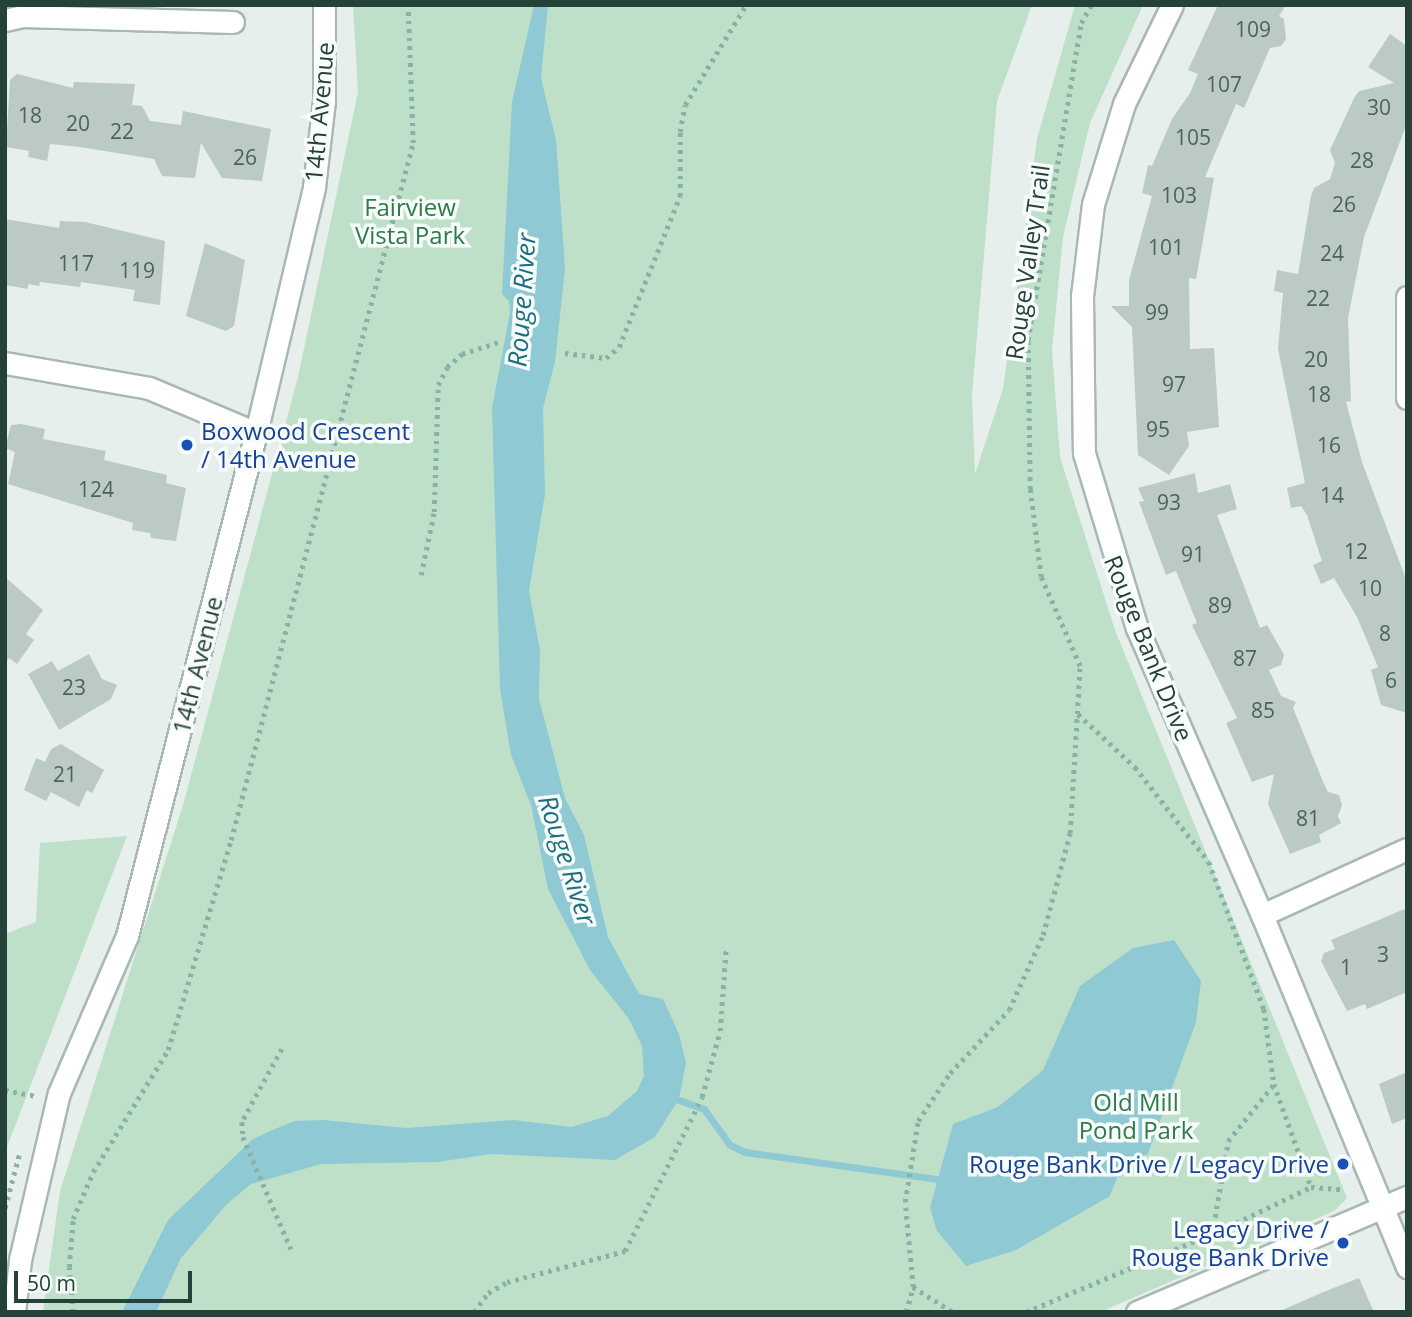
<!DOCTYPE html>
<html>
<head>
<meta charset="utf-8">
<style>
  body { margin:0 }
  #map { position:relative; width:1412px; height:1317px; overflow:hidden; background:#e6efeb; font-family:"Open Sans",sans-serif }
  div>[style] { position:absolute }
  .green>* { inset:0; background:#bfe0c8 }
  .water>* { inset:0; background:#8ec9d4 }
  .stream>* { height:7px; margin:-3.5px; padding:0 3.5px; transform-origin:3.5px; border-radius:3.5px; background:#8ec9d4 }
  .building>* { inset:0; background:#bbcac4 }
  .path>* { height:4.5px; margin-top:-2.25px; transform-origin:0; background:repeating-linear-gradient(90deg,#86b3a5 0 3.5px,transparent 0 8.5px) }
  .roads { filter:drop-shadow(2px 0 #a8b8b2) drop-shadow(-2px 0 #a8b8b2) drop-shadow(0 2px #a8b8b2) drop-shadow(0 -2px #a8b8b2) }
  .minor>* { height:21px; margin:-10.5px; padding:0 10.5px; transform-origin:10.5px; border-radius:10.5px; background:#fff }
  .secondary>* { height:21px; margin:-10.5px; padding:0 10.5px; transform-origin:10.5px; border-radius:10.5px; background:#fff }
  .dots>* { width:19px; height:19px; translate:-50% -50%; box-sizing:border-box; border:4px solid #f7fbf9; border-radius:50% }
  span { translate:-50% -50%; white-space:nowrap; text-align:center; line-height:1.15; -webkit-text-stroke:7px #f7fbf9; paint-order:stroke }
  .number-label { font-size:21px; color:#4a645c }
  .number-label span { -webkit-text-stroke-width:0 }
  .street-label { font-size:24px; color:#24423a }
  .park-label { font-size:24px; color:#2d7a4b }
  .transit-label { font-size:24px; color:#164399 }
  .left { translate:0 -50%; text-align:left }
  .right { translate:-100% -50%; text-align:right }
  .water-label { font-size:26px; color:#1c6f80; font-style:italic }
  .frame { position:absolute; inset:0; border:7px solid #24423a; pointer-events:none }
  .scale { position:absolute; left:14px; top:1271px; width:178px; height:32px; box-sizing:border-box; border:4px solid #24423a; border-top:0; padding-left:9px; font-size:21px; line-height:24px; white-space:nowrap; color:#24423a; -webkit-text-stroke:5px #f7fbf9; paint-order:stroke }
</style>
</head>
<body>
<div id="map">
  <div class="green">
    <i style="clip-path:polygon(353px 5px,1032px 5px,997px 101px,972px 396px,975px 474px,1003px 389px,1037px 139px,1075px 5px,1143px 5px,1090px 123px,1063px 237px,1052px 350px,1060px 457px,1115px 630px,1347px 1198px,1334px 1211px,1100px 1312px,43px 1312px,60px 1191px,183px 805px,298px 377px,358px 92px)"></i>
    <i style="clip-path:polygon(127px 836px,5px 1152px,5px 934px,36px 922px,40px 843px)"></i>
  </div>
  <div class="water">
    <i style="clip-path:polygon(534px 5px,548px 5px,541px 78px,556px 140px,565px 268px,555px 362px,543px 408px,545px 494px,529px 591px,540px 650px,539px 699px,565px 798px,584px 835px,608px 937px,639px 994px,663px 999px,679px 1034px,686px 1063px,679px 1099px,655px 1137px,615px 1160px,491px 1154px,438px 1162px,321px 1164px,251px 1184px,227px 1204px,181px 1258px,156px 1312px,122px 1312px,168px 1220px,253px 1139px,275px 1129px,295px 1121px,323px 1120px,406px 1128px,514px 1120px,571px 1127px,608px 1116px,637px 1091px,644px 1076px,642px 1046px,629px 1019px,590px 970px,548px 889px,531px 805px,511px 755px,500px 689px,492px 408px,510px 313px,509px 301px,502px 294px,512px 102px)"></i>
    <i style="clip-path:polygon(1174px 940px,1201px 981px,1196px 1022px,1148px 1154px,1122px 1165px,1110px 1196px,1016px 1250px,966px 1266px,937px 1231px,930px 1208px,953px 1124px,998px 1107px,1043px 1070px,1080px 986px,1133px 948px)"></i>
  </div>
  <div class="stream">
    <i style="left:671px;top:1097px;width:35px;rotate:20deg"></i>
    <i style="left:704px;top:1109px;width:44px;rotate:54.2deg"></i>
    <i style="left:730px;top:1145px;width:17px;rotate:25deg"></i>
    <i style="left:745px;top:1152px;width:193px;rotate:8deg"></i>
  </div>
  <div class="building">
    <i style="clip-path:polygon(1218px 5px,1286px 5px,1279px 16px,1284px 19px,1286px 39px,1281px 46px,1270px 48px,1244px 108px,1236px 104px,1205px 177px,1214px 178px,1196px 279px,1189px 278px,1190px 349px,1214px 348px,1219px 427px,1187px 432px,1189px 446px,1169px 475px,1138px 455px,1132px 327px,1111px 306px,1129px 306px,1129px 280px,1152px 196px,1142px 193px,1148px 165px,1152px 166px,1172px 119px,1190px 93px,1198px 74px,1188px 70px)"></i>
    <i style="clip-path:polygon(1390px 34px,1407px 46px,1407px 123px,1364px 237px,1348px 318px,1351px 401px,1346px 402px,1362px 462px,1407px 582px,1407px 713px,1381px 705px,1371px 670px,1378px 667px,1357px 617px,1334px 578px,1321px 584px,1313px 565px,1322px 561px,1307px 515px,1301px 506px,1291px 508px,1287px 488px,1305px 483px,1278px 349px,1283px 293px,1274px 291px,1277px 270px,1298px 274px,1311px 196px,1314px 188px,1330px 179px,1335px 163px,1330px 150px,1354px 98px,1359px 91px,1394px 83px,1368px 67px)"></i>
    <i style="clip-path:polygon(17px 74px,73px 88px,74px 82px,135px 84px,132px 105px,142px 106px,150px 121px,181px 125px,183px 111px,271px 129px,262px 181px,222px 178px,201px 143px,195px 178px,162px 176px,154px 159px,80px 147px,50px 144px,47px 161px,28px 157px,29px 151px,6px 147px,10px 80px)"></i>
    <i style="clip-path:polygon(5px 219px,59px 228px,60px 221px,85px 222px,165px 241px,160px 305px,133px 301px,135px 290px,81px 282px,80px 287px,40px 282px,39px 286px,28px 284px,28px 289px,5px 285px)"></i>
    <i style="clip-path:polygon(205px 243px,245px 260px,234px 326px,226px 331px,186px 316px)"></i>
    <i style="clip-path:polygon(21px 424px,45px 429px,43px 439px,106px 451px,104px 460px,167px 475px,166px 483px,186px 488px,176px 541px,151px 538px,150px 533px,132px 530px,133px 523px,8px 484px,15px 452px,5px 448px,11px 425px)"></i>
    <i style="clip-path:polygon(1195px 473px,1198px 493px,1230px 484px,1237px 509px,1217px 515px,1260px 628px,1267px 625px,1284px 655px,1281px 665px,1269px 670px,1281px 696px,1296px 702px,1293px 708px,1324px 784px,1328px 792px,1339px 795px,1342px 805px,1338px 816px,1341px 823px,1319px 835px,1321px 842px,1290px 854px,1268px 804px,1274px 774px,1252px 782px,1226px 723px,1237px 718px,1192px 625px,1197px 623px,1176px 571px,1166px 575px,1139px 502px,1144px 501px,1138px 488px)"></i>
    <i style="clip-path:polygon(5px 577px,43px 610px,26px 634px,34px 640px,17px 664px,9px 658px,5px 663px)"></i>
    <i style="clip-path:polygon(89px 654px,102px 679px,117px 685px,111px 699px,59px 730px,28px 674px,52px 661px,58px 671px)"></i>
    <i style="clip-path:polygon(61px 744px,104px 770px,92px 793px,87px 790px,79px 807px,51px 792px,46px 801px,24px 790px,36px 758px,45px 762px,51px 749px)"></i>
    <i style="clip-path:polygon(1407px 908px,1407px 992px,1367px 1009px,1365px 1004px,1347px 1011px,1321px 961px,1324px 953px,1335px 949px,1331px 940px)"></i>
    <i style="clip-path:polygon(1407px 1072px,1407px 1118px,1392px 1124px,1379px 1084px)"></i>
    <i style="clip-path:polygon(1359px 1278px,1374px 1312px,1278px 1312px,1321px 1293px)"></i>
  </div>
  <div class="path">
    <i style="left:565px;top:353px;width:41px;rotate:7deg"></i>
    <i style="left:606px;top:358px;width:17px;rotate:-40deg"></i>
    <i style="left:619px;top:347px;width:163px;rotate:-68deg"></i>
    <i style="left:680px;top:196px;width:64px;rotate:-90deg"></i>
    <i style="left:680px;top:132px;width:27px;rotate:-80deg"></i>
    <i style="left:685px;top:105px;width:117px;rotate:-58.6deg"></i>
    <i style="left:421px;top:575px;width:64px;rotate:-78.3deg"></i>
    <i style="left:434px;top:512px;width:127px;rotate:-88.2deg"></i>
    <i style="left:438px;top:385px;width:20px;rotate:-63deg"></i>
    <i style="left:447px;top:367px;width:20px;rotate:-41deg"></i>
    <i style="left:462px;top:354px;width:40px;rotate:-18deg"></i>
    <i style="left:1078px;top:714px;width:78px;rotate:42.9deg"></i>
    <i style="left:1135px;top:767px;width:120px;rotate:52.1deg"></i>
    <i style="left:1209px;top:862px;width:157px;rotate:69.5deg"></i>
    <i style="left:1264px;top:1009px;width:76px;rotate:82.4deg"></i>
    <i style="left:1274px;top:1084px;width:109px;rotate:70.2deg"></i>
    <i style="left:282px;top:1049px;width:83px;rotate:118.7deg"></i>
    <i style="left:242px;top:1122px;width:15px;rotate:86deg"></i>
    <i style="left:243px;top:1137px;width:122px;rotate:66.8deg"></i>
    <i style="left:5px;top:1090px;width:31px;rotate:11deg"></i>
    <i style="left:5px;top:1208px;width:55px;rotate:-75.2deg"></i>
    <i style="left:1213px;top:1234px;width:109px;rotate:-25.6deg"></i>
    <i style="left:1311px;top:1187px;width:31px;rotate:4deg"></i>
    <i style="left:913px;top:1287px;width:47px;rotate:32deg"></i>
    <i style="left:73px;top:1312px;width:45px;rotate:-95.1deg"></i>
    <i style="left:69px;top:1267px;width:48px;rotate:-85.2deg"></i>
    <i style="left:73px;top:1219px;width:51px;rotate:-66.9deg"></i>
    <i style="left:93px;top:1172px;width:143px;rotate:-58.4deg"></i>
    <i style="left:168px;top:1050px;width:219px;rotate:-73.3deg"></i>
    <i style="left:231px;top:840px;width:720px;rotate:-75.37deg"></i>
    <i style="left:413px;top:143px;width:138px;rotate:-92.1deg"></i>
    <i style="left:474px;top:1312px;width:24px;rotate:-54deg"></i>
    <i style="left:488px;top:1293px;width:22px;rotate:-30deg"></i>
    <i style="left:507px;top:1282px;width:122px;rotate:-14.7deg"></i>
    <i style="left:625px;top:1251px;width:172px;rotate:-63.4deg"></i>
    <i style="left:702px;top:1097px;width:68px;rotate:-74.7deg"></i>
    <i style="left:720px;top:1031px;width:83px;rotate:-85.9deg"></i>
    <i style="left:906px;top:1312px;width:26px;rotate:-74deg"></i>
    <i style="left:913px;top:1287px;width:85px;rotate:-95.4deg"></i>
    <i style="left:905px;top:1202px;width:82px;rotate:-80.9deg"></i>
    <i style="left:918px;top:1121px;width:58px;rotate:-56.3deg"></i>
    <i style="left:950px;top:1073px;width:86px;rotate:-46.9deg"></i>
    <i style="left:1009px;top:1010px;width:82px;rotate:-65.6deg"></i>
    <i style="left:1043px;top:935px;width:106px;rotate:-75.2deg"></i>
    <i style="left:1070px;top:833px;width:167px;rotate:-86.6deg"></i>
    <i style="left:1080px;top:666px;width:97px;rotate:-113.7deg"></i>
    <i style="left:1041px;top:577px;width:89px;rotate:-97.1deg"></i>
    <i style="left:1030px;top:489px;width:149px;rotate:-90.8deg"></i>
    <i style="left:1028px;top:340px;width:321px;rotate:-80.5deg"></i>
    <i style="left:1081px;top:23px;width:21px;rotate:-61deg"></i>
    <i style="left:1026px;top:1312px;width:202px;rotate:-22.8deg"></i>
    <i style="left:1212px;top:1234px;width:94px;rotate:-80.2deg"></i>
    <i style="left:1228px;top:1141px;width:73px;rotate:-51.1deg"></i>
  </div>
  <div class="roads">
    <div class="minor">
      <i style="left:1172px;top:5px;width:110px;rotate:115.9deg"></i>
      <i style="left:1124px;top:104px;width:105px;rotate:107.2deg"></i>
      <i style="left:1093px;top:204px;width:93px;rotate:96.8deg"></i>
      <i style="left:1082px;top:296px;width:157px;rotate:89.3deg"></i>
      <i style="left:1084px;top:453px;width:183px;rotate:73.2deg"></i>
      <i style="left:1137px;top:628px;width:313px;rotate:66.5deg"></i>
      <i style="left:1262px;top:915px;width:381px;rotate:67.6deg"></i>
      <i style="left:5px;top:20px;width:17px;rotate:-13deg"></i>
      <i style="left:22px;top:16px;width:211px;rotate:1.6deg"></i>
      <i style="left:1407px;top:297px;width:101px;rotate:90deg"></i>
      <i style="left:5px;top:363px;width:146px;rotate:9.8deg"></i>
      <i style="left:149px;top:388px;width:116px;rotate:22.8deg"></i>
      <i style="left:1262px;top:915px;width:159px;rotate:-24.5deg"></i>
      <i style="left:1137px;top:1312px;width:293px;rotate:-23.1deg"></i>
    </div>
    <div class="secondary">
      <i style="left:14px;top:1312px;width:52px;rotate:-83.4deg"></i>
      <i style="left:20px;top:1260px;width:171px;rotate:-76.9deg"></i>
      <i style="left:59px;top:1093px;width:171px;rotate:-66.6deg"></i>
      <i style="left:127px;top:936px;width:519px;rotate:-75.62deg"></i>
      <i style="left:256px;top:433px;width:253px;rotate:-76.7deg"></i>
      <i style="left:314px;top:187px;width:87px;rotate:-83.4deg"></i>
      <i style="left:324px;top:101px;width:96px;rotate:-90deg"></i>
    </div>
  </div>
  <div class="dots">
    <i style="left:187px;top:445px;background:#1a4fb4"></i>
    <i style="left:1343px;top:1164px;background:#1a4fb4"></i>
    <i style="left:1343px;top:1243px;background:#1a4fb4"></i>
  </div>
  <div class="number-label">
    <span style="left:1253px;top:29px">109</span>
    <span style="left:1224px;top:84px">107</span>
    <span style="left:1379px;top:107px">30</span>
    <span style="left:30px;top:115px">18</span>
    <span style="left:78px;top:123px">20</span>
    <span style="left:122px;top:131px">22</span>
    <span style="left:1193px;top:137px">105</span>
    <span style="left:245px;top:157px">26</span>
    <span style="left:1362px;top:160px">28</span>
    <span style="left:1179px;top:195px">103</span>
    <span style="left:1344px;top:204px">26</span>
    <span style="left:1166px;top:247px">101</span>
    <span style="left:1332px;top:253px">24</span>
    <span style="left:76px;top:263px">117</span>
    <span style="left:137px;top:270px">119</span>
    <span style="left:1318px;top:298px">22</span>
    <span style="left:1157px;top:312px">99</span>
    <span style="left:1316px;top:359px">20</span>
    <span style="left:1174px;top:384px">97</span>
    <span style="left:1319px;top:394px">18</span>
    <span style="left:1158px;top:429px">95</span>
    <span style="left:1329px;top:445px">16</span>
    <span style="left:96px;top:489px">124</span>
    <span style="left:1332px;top:495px">14</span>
    <span style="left:1169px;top:502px">93</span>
    <span style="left:1356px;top:551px">12</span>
    <span style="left:1193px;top:554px">91</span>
    <span style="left:1370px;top:588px">10</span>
    <span style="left:1220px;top:605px">89</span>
    <span style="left:1385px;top:633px">8</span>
    <span style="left:1245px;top:658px">87</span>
    <span style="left:1391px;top:680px">6</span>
    <span style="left:74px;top:687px">23</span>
    <span style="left:1263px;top:710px">85</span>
    <span style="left:65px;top:774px">21</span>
    <span style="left:1308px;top:818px">81</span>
    <span style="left:1383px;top:954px">3</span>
    <span style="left:1346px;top:967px">1</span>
  </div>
  <div class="street-label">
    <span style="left:319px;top:112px;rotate:-85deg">14th Avenue</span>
    <span style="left:1027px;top:262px;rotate:-82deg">Rouge Valley Trail</span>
    <span style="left:1149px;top:648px;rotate:68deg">Rouge Bank Drive</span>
    <span style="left:197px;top:665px;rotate:-76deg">14th Avenue</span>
  </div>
  <div class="park-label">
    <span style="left:410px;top:221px">Fairview<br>Vista Park</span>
    <span style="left:1136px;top:1116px">Old Mill<br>Pond Park</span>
  </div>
  <div class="transit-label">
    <span class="left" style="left:201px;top:445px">Boxwood Crescent<br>/ 14th Avenue</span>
    <span class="right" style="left:1329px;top:1164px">Rouge Bank Drive / Legacy Drive</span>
    <span class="right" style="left:1329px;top:1243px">Legacy Drive /<br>Rouge Bank Drive</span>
  </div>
  <div class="water-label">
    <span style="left:522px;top:300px;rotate:-86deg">Rouge River</span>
    <span style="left:567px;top:860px;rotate:72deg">Rouge River</span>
  </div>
  <div class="frame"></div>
  <div class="scale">50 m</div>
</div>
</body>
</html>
